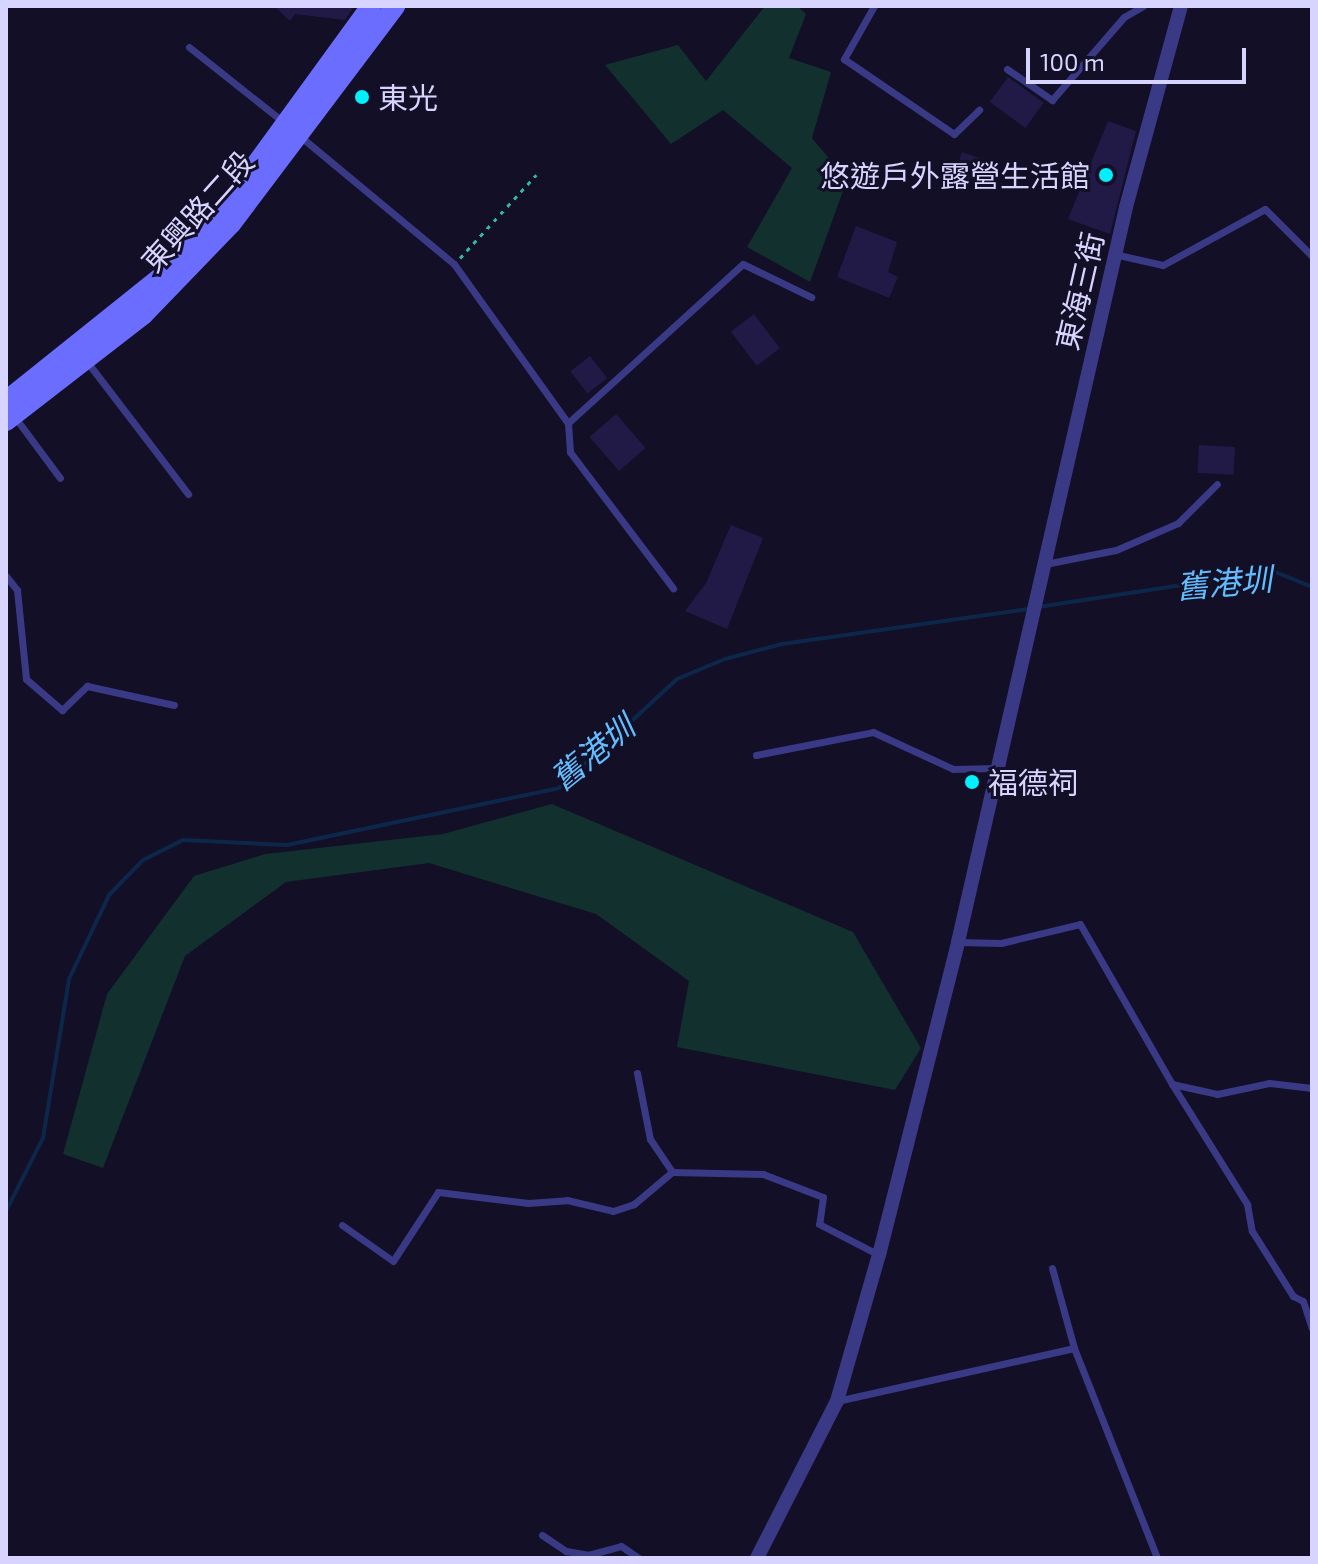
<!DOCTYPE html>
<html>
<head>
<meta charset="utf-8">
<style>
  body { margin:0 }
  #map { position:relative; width:1318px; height:1564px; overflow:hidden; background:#120f26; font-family:"Exo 2","Noto Sans TC",sans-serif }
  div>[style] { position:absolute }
  .green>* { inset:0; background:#11302e }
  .stream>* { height:4px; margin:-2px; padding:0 2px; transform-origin:2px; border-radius:2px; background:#0d274b }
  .building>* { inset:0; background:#211a47; transform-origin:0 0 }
  .path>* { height:3px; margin-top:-1.5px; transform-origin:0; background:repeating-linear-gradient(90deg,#2dbaab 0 4px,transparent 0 10px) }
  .service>* { height:7px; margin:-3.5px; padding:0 3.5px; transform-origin:3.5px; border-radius:3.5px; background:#393986 }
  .minor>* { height:14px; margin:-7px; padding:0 7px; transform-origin:7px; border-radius:7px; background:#393986 }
  .secondary>* { height:20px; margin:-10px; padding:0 10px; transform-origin:10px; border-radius:10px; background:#6b6dff }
  .dots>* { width:22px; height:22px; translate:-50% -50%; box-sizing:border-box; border:4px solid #120f26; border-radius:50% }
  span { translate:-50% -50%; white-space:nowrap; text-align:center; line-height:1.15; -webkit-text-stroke:6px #120f26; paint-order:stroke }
  .poi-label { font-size:30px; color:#d7d4ff }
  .left { translate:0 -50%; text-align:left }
  .right { translate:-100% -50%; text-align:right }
  .street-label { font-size:30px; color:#d7d4ff }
  .water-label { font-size:32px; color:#62bdff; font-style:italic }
  .frame { position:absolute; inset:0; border:8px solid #d7d4ff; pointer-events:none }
  .scale { position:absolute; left:1026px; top:48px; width:220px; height:36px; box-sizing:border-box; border:4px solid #d7d4ff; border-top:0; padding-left:10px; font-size:24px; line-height:28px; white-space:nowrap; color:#d7d4ff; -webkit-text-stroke:6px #120f26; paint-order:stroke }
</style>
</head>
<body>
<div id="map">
  <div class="green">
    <i style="clip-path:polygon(765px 6px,797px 6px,806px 14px,789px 58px,831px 72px,812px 138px,847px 180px,810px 282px,747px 247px,792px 168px,723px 110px,671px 144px,605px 65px,678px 45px,706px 81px)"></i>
    <i style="clip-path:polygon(552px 804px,853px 932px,921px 1048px,895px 1090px,677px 1047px,689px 981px,596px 914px,429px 863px,286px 882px,185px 956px,103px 1168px,63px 1154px,107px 994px,194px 876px,265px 854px,443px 834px)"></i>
  </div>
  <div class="stream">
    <i style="left:1038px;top:607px;width:238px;rotate:-8.7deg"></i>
    <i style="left:1273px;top:571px;width:42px;rotate:22.3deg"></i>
    <i style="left:6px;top:1211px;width:82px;rotate:-63.1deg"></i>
    <i style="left:43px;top:1138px;width:161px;rotate:-80.7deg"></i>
    <i style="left:69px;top:979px;width:93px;rotate:-64.5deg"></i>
    <i style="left:109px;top:895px;width:49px;rotate:-45.8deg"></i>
    <i style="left:143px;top:860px;width:45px;rotate:-26.6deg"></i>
    <i style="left:183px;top:840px;width:104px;rotate:2.8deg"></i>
    <i style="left:287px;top:845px;width:278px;rotate:-11.8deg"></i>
    <i style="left:559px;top:788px;width:161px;rotate:-42.7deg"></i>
    <i style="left:677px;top:679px;width:52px;rotate:-22.6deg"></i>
    <i style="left:725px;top:659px;width:59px;rotate:-14.7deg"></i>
    <i style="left:782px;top:644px;width:249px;rotate:-8.1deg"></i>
  </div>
  <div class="building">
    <i style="clip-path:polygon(274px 6px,354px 6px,345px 20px,295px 14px,290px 21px)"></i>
    <i style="left:1008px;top:77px;width:44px;height:31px;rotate:36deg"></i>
    <i style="clip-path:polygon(1108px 121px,1136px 131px,1110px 234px,1068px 219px)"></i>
    <i style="left:962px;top:152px;width:28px;height:25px;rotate:19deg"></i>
    <i style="clip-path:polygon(856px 226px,897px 242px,888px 272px,898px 277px,889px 298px,837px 277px)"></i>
    <i style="left:754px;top:314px;width:43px;height:29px;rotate:53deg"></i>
    <i style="left:590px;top:356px;width:28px;height:25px;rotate:52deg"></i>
    <i style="left:616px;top:414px;width:45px;height:35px;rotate:49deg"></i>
    <i style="left:1199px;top:445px;width:36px;height:28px;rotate:3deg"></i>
    <i style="clip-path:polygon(731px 525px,763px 538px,727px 629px,685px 611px,706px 583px)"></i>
  </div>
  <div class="path">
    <i style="left:1077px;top:246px;width:27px;rotate:13deg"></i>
    <i style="left:460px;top:258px;width:113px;rotate:-47.5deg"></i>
  </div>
  <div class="service">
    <i style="left:874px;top:6px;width:61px;rotate:119.5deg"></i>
    <i style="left:844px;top:59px;width:133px;rotate:34.3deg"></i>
    <i style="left:954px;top:134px;width:35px;rotate:-44deg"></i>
    <i style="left:189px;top:47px;width:119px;rotate:38.5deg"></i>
    <i style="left:1007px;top:69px;width:55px;rotate:34.6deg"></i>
    <i style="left:1052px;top:100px;width:110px;rotate:-49.1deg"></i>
    <i style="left:1124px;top:17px;width:22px;rotate:-30deg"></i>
    <i style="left:301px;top:137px;width:199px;rotate:39.7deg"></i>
    <i style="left:454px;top:264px;width:196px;rotate:54.4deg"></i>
    <i style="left:568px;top:423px;width:29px;rotate:86deg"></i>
    <i style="left:570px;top:452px;width:171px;rotate:52.9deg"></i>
    <i style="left:1114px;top:254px;width:50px;rotate:12.7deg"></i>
    <i style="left:1163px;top:265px;width:116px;rotate:-28.8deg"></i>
    <i style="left:1265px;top:209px;width:66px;rotate:45deg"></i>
    <i style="left:88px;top:363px;width:165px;rotate:52.6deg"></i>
    <i style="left:14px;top:416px;width:77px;rotate:53.4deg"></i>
    <i style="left:568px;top:423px;width:236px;rotate:-42.3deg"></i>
    <i style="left:743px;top:264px;width:76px;rotate:25.9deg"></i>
    <i style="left:1045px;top:564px;width:72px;rotate:-11.2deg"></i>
    <i style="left:1116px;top:550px;width:68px;rotate:-23.5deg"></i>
    <i style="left:1178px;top:523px;width:55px;rotate:-45deg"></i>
    <i style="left:6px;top:576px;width:18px;rotate:52deg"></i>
    <i style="left:17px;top:590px;width:89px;rotate:84.2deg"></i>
    <i style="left:26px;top:679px;width:48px;rotate:40.7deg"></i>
    <i style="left:62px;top:710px;width:35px;rotate:-44deg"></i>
    <i style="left:87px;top:686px;width:89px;rotate:12.3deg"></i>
    <i style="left:756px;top:755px;width:119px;rotate:-11.1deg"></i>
    <i style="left:873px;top:732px;width:88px;rotate:24.8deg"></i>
    <i style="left:953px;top:769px;width:44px;rotate:-1.3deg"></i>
    <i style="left:958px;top:942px;width:43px;rotate:1.3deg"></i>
    <i style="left:1001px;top:943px;width:81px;rotate:-13.5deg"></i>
    <i style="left:1080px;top:924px;width:185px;rotate:60.1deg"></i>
    <i style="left:1172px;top:1084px;width:46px;rotate:12.5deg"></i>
    <i style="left:1217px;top:1094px;width:53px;rotate:-11.9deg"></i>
    <i style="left:1269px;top:1083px;width:43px;rotate:6.6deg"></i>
    <i style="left:637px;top:1073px;width:67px;rotate:78.9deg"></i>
    <i style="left:650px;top:1139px;width:40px;rotate:56deg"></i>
    <i style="left:1172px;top:1084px;width:142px;rotate:58deg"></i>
    <i style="left:1247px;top:1204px;width:27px;rotate:80deg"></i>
    <i style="left:1252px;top:1231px;width:77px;rotate:57.8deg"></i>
    <i style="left:1293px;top:1296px;width:11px;rotate:27deg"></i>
    <i style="left:1303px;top:1301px;width:28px;rotate:72deg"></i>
    <i style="left:342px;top:1225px;width:62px;rotate:35.2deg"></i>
    <i style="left:393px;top:1261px;width:82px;rotate:-56.9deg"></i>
    <i style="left:438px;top:1192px;width:91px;rotate:7deg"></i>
    <i style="left:528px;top:1203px;width:39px;rotate:-4deg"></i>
    <i style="left:567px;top:1200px;width:47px;rotate:13.4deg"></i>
    <i style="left:613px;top:1211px;width:22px;rotate:-18deg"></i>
    <i style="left:634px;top:1204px;width:50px;rotate:-40.1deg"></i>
    <i style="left:672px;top:1172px;width:91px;rotate:1.3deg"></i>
    <i style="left:763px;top:1174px;width:64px;rotate:21deg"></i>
    <i style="left:823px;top:1197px;width:27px;rotate:98deg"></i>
    <i style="left:819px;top:1224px;width:68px;rotate:27.3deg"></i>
    <i style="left:1052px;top:1268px;width:83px;rotate:74.6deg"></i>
    <i style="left:1074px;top:1348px;width:226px;rotate:68.4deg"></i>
    <i style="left:837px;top:1401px;width:243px;rotate:-12.6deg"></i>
    <i style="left:542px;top:1535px;width:29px;rotate:34deg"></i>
    <i style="left:566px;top:1551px;width:22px;rotate:10deg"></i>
    <i style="left:588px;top:1555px;width:34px;rotate:-15deg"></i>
    <i style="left:621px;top:1546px;width:22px;rotate:34deg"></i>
  </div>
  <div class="minor">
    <i style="left:757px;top:1558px;width:176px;rotate:-63deg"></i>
    <i style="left:837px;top:1401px;width:152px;rotate:-74deg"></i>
    <i style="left:879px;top:1255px;width:323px;rotate:-75.8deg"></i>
    <i style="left:958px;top:942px;width:754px;rotate:-77.12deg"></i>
    <i style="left:1126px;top:207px;width:208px;rotate:-74.7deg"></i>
  </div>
  <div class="secondary">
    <i style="left:6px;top:401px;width:214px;rotate:-38.7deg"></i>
    <i style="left:173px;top:267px;width:93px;rotate:-49.8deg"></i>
    <i style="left:233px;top:196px;width:235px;rotate:-54deg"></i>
    <i style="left:6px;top:421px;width:173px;rotate:-37.7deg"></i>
    <i style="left:143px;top:315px;width:127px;rotate:-46deg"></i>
    <i style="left:231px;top:224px;width:273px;rotate:-53deg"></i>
  </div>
  <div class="dots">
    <i style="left:362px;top:97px;background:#00f0ff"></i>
    <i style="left:1106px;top:175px;background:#00f0ff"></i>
    <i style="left:972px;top:782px;background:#00f0ff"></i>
  </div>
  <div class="poi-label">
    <span class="left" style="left:378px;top:97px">東光</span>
    <span class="right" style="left:1090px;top:175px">悠遊戶外露營生活館</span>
    <span class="left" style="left:988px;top:782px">福德祠</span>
  </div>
  <div class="street-label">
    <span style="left:197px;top:211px;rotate:-48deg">東興路二段</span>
    <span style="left:1079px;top:291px;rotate:-77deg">東海三街</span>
  </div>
  <div class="water-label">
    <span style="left:1224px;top:582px;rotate:-5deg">舊港圳</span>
    <span style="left:592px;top:752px;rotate:-39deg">舊港圳</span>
  </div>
  <div class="frame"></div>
  <div class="scale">100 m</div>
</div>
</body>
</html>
